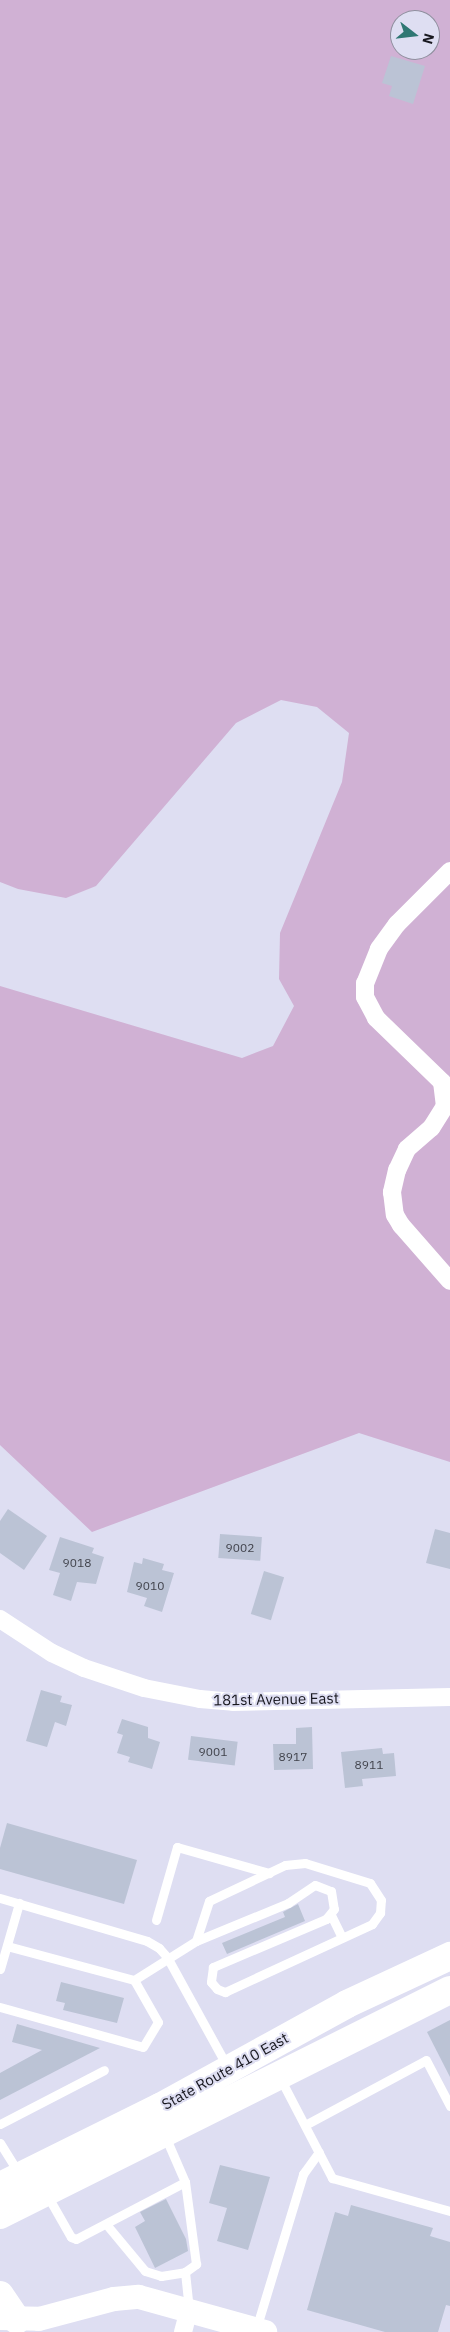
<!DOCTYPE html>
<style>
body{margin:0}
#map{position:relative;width:450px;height:2332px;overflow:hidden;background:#dedef2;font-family:"IBM Plex Sans",sans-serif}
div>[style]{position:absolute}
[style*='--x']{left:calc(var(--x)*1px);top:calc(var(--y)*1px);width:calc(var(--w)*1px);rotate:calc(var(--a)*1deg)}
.green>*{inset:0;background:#d0b1d4}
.building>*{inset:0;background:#bbc3d5;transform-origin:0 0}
.lane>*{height:9px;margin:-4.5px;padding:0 4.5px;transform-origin:4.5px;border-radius:4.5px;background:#fff}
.street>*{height:18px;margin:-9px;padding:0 9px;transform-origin:9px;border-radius:9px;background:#fff}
.secondary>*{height:24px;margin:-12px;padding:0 12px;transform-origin:12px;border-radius:12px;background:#fff}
.highway>*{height:28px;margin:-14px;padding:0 14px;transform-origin:14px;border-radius:14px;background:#fff}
span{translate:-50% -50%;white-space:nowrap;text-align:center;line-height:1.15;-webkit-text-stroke:4px #dedef2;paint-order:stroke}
.number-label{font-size:12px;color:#41434c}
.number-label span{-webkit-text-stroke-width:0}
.street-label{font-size:15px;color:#18181f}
.north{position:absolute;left:390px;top:10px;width:50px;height:50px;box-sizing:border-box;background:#dedef2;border:1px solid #8f8f9e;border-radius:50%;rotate:106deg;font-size:14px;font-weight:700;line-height:20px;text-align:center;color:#18181f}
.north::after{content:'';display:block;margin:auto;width:18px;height:22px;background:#2f7773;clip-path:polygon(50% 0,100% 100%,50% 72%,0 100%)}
</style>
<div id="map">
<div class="green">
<i style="clip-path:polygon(evenodd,0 0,450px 0,450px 1462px,359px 1433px,92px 1532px,0 1445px,0 986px,242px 1058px,273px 1046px,294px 1006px,279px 979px,280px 933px,342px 782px,349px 733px,317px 707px,281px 700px,236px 723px,96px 886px,66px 898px,18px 889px,0 882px,0 0,400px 20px,430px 20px,430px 50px,400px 50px,400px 20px)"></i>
</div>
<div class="building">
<i style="clip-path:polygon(391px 56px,425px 66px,413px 104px,389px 96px,392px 86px,382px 83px)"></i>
<i style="clip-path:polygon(8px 1509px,47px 1536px,24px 1570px,0 1553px,0 1521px)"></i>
<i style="clip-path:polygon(435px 1529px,450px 1533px,450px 1569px,426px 1563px)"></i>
<i style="left:220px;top:1534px;width:42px;height:24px;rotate:4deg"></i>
<i style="clip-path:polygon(60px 1537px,94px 1548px,92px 1553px,104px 1557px,96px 1584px,77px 1582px,71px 1601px,53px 1595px,60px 1573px,49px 1570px)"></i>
<i style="clip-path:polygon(143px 1558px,164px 1564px,162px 1570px,174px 1573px,162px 1612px,144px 1606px,147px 1598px,127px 1592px,134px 1562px,142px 1564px)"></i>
<i style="left:264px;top:1571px;width:21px;height:45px;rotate:17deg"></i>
<i style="clip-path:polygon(41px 1690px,62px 1696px,60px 1702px,72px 1705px,66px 1726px,55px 1722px,47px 1747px,26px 1741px)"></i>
<i style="clip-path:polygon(122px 1719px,148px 1727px,148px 1738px,160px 1742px,152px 1769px,128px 1762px,130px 1757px,117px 1753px,123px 1735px,117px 1733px)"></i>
<i style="clip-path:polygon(312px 1727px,313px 1769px,274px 1770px,273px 1744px,296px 1744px,296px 1728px)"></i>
<i style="left:191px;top:1736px;width:47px;height:24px;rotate:7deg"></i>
<i style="clip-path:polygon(382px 1748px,383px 1754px,394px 1753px,396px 1776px,362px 1779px,363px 1786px,345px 1788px,341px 1752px)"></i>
<i style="clip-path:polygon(7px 1823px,137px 1860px,124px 1904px,0 1869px,0 1848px)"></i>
<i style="clip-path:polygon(298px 1904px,305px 1921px,227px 1954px,222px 1943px,285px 1917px,283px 1912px)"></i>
<i style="clip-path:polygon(61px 1982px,124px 1998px,117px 2023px,63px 2010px,65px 2003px,56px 2001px)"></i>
<i style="clip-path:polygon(450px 2020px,450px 2077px,427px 2032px)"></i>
<i style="clip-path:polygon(17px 2024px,100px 2048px,0 2100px,0 2073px,42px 2050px,12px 2042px)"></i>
<i style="clip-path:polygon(220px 2165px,270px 2177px,248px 2250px,217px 2241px,227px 2208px,209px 2203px)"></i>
<i style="clip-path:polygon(166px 2199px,186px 2239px,188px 2251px,155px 2268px,135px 2227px,145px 2221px,140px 2212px)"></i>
<i style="clip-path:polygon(351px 2205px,433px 2228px,430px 2236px,450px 2242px,450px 2306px,446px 2305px,438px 2332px,385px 2332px,307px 2310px,335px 2212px,348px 2216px)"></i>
</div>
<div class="lane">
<i style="--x:0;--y:1898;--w:153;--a:16.3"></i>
<i style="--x:147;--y:1941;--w:14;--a:30"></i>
<i style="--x:159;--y:1948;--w:12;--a:48"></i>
<i style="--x:167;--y:1957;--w:124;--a:61.2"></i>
<i style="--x:331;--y:1915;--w:25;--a:64"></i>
<i style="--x:156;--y:1920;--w:76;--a:-74"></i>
<i style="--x:177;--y:1847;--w:96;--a:15.8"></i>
<i style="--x:0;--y:1969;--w:69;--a:-73.9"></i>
<i style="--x:134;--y:1980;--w:73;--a:-32.2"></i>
<i style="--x:196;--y:1941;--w:100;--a:-22.4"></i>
<i style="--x:288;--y:1903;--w:32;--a:-34"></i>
<i style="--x:315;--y:1885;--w:17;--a:21"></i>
<i style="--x:331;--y:1891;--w:18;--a:81"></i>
<i style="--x:334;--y:1909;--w:13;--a:129"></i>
<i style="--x:326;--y:1919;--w:123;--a:157"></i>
<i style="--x:213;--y:1967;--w:15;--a:98"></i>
<i style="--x:211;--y:1982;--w:9;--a:49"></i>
<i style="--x:217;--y:1989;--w:9;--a:21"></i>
<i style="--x:225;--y:1992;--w:162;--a:-24.8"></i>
<i style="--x:372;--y:1924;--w:14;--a:-54"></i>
<i style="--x:380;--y:1913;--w:13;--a:-86"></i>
<i style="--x:381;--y:1900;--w:20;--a:-123"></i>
<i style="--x:370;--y:1883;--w:68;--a:-162.9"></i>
<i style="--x:305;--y:1863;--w:20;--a:174"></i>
<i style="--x:285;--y:1865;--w:84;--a:154.7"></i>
<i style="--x:209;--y:1901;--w:42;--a:108"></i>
<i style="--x:0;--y:2007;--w:148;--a:15.6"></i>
<i style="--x:143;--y:2047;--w:29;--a:-59"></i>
<i style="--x:158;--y:2022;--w:48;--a:-119.7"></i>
<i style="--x:134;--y:1980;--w:131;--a:-165"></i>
<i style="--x:280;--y:2078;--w:113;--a:62.5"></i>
<i style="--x:332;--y:2178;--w:123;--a:15.6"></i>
<i style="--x:0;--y:2124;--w:117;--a:-27.4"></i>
<i style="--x:305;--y:2125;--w:137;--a:-28.2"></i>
<i style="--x:426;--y:2060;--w:52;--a:62.4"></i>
<i style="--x:0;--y:2143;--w:36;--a:58"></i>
<i style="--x:47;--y:2195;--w:48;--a:60.3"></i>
<i style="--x:71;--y:2237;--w:5;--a:22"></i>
<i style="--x:76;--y:2239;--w:123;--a:-27.6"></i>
<i style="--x:106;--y:2224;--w:61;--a:50.3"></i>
<i style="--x:145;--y:2271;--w:17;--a:17"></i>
<i style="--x:161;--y:2276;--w:24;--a:-9"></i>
<i style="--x:185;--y:2272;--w:14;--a:-36"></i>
<i style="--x:196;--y:2264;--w:83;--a:-97.6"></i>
<i style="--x:185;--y:2182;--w:50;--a:-113.5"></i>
<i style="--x:185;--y:2272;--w:38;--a:84"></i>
<i style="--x:256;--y:2329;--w:162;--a:-73.1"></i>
<i style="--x:303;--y:2174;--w:27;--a:-54"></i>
</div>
<div class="street">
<i style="--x:450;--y:871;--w:75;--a:135"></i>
<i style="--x:397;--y:924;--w:31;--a:126"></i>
<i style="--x:379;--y:949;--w:37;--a:112"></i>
<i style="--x:365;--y:983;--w:14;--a:90"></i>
<i style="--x:365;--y:997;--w:24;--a:62"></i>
<i style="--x:376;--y:1018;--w:92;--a:44.1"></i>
<i style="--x:442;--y:1082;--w:24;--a:83"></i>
<i style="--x:445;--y:1106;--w:26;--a:122"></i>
<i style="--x:431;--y:1128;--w:32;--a:139"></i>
<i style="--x:407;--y:1149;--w:23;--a:115"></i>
<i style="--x:397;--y:1170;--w:23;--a:103"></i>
<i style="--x:392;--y:1192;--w:23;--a:83"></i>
<i style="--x:395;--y:1215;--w:12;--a:59"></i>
<i style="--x:401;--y:1225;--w:74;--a:48.8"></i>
<i style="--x:0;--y:1619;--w:62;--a:33.2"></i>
<i style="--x:52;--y:1653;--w:35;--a:25"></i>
<i style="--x:84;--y:1668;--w:63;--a:18.4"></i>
<i style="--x:144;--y:1688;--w:57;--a:11.1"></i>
<i style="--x:200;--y:1699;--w:33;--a:5"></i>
<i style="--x:233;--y:1702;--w:217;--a:-1.3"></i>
<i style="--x:183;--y:2332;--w:23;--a:-75"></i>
</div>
<div class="secondary">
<i style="--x:0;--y:2318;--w:39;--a:1"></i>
<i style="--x:39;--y:2319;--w:78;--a:-14.9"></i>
<i style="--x:114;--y:2299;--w:25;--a:-5"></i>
<i style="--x:139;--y:2297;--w:131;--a:15.5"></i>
</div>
<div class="highway">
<i style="--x:0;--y:2186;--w:178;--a:-26.3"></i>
<i style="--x:160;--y:2107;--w:213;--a:-28.8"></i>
<i style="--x:347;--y:2004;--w:114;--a:-25"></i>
<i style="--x:0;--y:2215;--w:503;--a:-26.57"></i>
<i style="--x:0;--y:2295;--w:30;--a:56"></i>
</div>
<div class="number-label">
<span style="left:240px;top:1548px">9002</span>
<span style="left:77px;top:1563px">9018</span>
<span style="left:150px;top:1586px">9010</span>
<span style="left:213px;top:1752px">9001</span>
<span style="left:293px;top:1757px">8917</span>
<span style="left:369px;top:1765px">8911</span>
</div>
<div class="street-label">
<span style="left:276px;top:1699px;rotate:-1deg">181st Avenue East</span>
<span style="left:225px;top:2071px;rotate:-29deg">State Route 410 East</span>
</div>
<div class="north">N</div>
</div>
